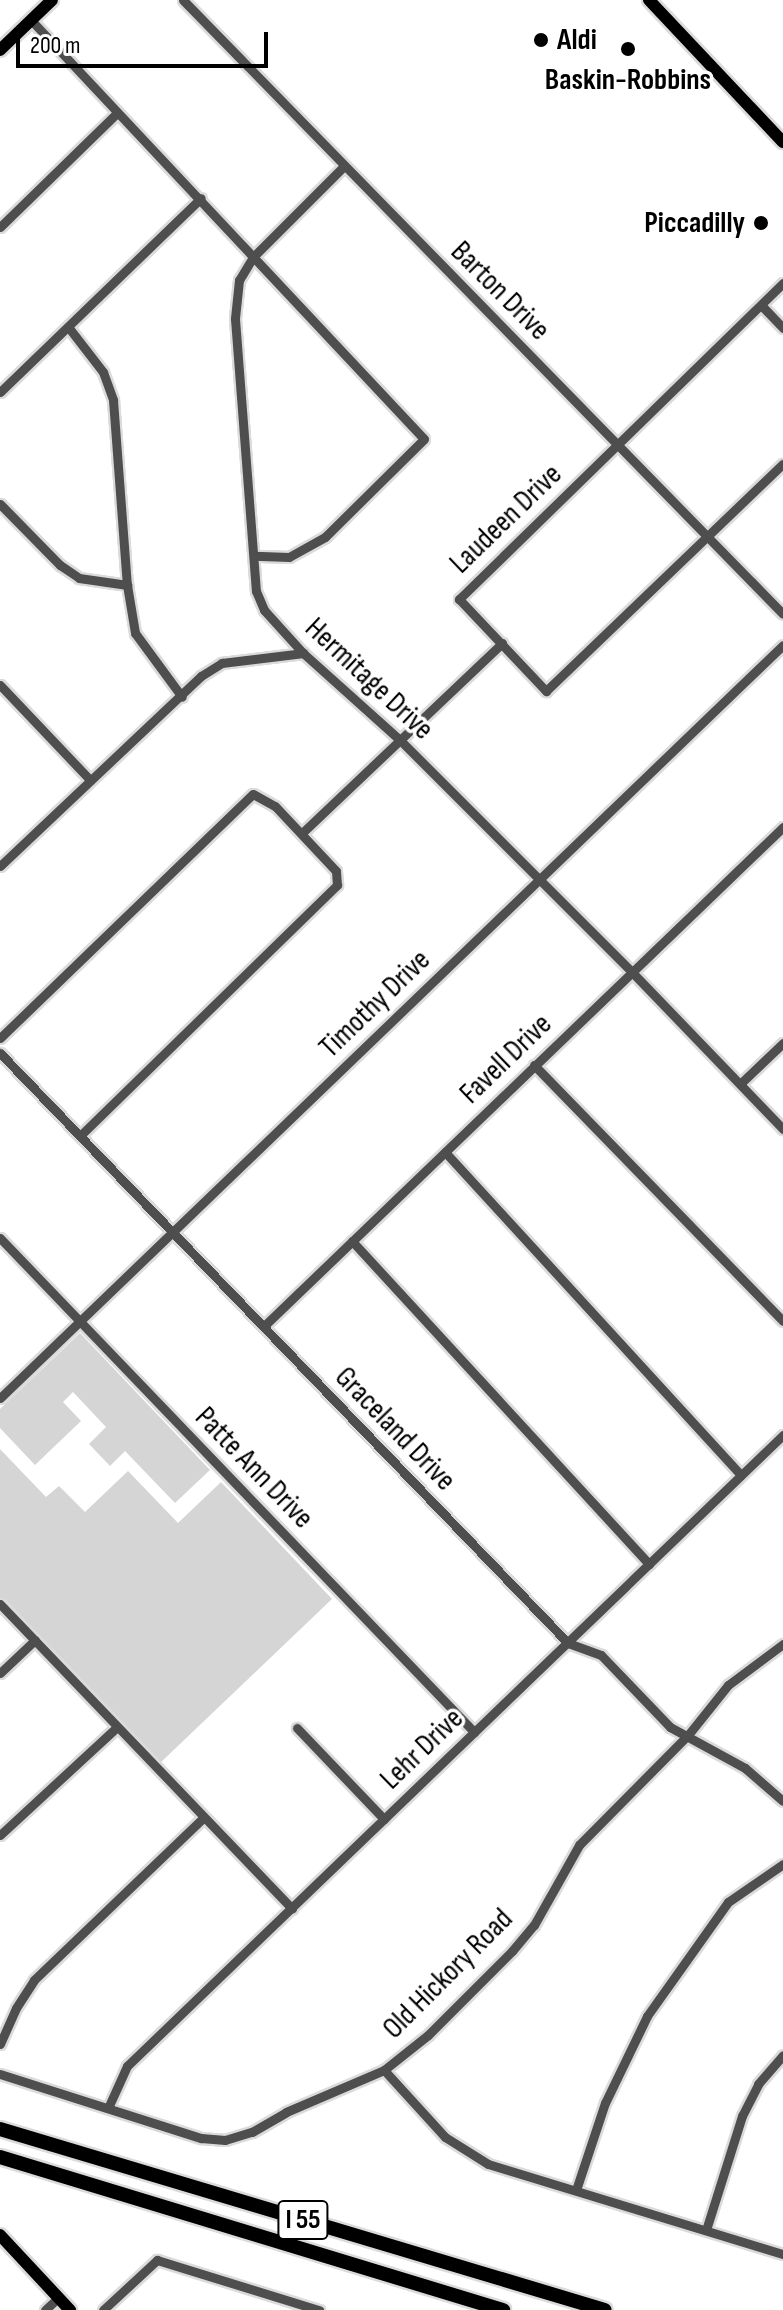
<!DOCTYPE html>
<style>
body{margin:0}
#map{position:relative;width:783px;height:2310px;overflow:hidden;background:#fff;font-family:"Sofia Sans Condensed",sans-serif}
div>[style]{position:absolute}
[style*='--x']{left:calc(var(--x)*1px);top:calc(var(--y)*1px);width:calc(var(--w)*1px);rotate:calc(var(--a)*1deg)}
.green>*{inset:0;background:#d5d5d5}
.roads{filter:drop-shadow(2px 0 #dbdbdb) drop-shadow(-2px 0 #dbdbdb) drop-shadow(0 2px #dbdbdb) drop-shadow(0 -2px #dbdbdb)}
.minor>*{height:9px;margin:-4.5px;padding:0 4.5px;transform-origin:4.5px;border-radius:4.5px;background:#4e4e4e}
.major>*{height:12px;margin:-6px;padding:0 6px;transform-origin:6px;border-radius:6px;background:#000}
.highway>*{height:14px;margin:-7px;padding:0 7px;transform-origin:7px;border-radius:7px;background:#000}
.dots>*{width:22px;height:22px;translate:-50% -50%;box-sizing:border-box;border:4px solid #fff;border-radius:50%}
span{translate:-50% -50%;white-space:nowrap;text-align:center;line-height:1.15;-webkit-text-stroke:7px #fff;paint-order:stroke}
.shield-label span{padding:2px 6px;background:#fff;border:2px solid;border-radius:6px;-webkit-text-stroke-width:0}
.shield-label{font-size:28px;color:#000;font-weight:700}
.poi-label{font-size:30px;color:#000;font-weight:700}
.left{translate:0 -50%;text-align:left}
.right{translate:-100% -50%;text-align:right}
.street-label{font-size:30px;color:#000}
.scale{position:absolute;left:16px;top:32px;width:252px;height:36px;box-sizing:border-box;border:4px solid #000;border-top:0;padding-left:10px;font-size:24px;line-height:28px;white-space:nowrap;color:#000;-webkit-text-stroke:6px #fff;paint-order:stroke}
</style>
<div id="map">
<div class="green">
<i style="clip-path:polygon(80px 1333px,210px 1470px,175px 1503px,125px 1451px,110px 1466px,89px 1444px,106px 1427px,73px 1392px,63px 1402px,81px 1421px,35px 1465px,0 1428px,0 1409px)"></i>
<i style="clip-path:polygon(0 1449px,46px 1497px,59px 1486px,85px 1512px,128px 1471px,178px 1523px,221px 1482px,332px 1599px,159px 1764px,0 1598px)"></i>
</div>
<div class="roads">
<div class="minor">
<i style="--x:183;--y:0;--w:858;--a:45.66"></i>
<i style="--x:31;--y:20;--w:574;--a:46.83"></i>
<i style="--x:424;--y:439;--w:139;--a:135.3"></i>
<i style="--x:325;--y:537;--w:41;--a:150.9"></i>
<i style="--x:289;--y:557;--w:35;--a:-178"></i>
<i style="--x:343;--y:167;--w:127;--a:135"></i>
<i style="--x:253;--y:257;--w:27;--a:121"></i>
<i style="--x:239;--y:280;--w:39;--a:96"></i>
<i style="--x:235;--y:319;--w:273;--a:85.6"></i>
<i style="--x:256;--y:591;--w:21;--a:67"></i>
<i style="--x:264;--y:610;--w:58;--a:47.8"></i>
<i style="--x:303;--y:653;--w:130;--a:41.9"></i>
<i style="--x:400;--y:740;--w:328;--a:45"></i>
<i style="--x:632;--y:972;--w:218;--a:46.1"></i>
<i style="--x:0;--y:227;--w:163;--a:-44.3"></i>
<i style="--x:783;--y:283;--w:453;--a:135.7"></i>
<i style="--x:459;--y:599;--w:127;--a:46.6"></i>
<i style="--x:546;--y:691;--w:328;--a:-43.8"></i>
<i style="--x:761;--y:305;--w:32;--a:46"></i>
<i style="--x:69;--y:328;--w:56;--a:52.3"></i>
<i style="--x:103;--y:372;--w:30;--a:70"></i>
<i style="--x:113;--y:400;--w:186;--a:85.7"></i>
<i style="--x:127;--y:585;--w:49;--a:80.5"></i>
<i style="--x:135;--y:633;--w:79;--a:53.7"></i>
<i style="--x:0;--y:392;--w:279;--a:-44"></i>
<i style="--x:0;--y:504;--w:86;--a:45.5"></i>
<i style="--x:60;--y:565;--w:23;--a:34"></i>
<i style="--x:79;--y:578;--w:49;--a:8.3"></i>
<i style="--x:0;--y:685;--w:131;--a:46.5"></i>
<i style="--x:302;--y:833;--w:276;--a:-43.5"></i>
<i style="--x:0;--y:866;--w:277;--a:-43.4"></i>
<i style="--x:201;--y:676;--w:25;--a:-32"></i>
<i style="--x:222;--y:663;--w:82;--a:-7"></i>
<i style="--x:0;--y:1038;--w:351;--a:-44"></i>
<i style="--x:253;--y:794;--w:25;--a:29"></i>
<i style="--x:275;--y:806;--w:89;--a:46.8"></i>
<i style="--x:336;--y:871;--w:14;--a:86"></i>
<i style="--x:337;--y:885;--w:359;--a:135.7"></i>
<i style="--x:0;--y:1053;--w:819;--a:46.09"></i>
<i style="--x:568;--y:1643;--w:35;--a:20"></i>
<i style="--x:601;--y:1655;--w:100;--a:46.2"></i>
<i style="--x:670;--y:1727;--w:85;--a:28.7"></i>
<i style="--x:745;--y:1768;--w:50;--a:41"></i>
<i style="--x:534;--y:1065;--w:357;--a:45.8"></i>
<i style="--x:741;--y:1083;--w:58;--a:-43.6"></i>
<i style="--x:445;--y:1152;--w:438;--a:47.5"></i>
<i style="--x:0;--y:1238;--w:685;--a:46.18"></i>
<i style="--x:352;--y:1241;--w:439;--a:47.4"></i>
<i style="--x:264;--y:1326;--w:720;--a:-43.87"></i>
<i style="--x:0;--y:1398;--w:1086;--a:-43.88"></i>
<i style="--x:0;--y:1604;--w:422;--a:46.2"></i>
<i style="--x:0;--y:1673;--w:48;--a:-43.3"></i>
<i style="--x:297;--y:1728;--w:126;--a:46.3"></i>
<i style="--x:0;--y:1835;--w:159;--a:-42.7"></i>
<i style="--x:0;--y:2044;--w:39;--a:-66"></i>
<i style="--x:16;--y:2008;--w:33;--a:-57"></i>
<i style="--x:34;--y:1980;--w:234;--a:-43.8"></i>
<i style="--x:384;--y:2070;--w:91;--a:47.7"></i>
<i style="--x:445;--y:2137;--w:51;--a:32.1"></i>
<i style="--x:488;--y:2164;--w:308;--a:17"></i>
<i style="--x:0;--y:2074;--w:211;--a:17.7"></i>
<i style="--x:201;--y:2138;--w:24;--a:5"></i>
<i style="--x:225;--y:2140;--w:28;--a:-17"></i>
<i style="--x:252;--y:2132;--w:39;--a:-30"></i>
<i style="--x:286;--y:2112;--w:107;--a:-23.2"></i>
<i style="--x:384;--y:2070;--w:56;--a:-38.5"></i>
<i style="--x:428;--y:2035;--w:119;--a:-45"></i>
<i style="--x:512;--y:1951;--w:34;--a:-50"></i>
<i style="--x:534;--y:1925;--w:92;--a:-60.6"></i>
<i style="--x:579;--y:1845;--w:155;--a:-45.3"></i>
<i style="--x:688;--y:1735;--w:64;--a:-51.3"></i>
<i style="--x:728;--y:1685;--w:69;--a:-36.7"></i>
<i style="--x:108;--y:2108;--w:46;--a:-65.7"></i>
<i style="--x:127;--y:2066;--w:910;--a:-43.89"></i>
<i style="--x:576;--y:2190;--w:92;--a:-71.6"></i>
<i style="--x:605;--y:2103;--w:97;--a:-64.2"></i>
<i style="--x:647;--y:2016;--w:140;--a:-54.6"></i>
<i style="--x:728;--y:1902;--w:67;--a:-34.6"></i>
<i style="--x:706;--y:2230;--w:120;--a:-72.5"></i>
<i style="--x:742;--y:2116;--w:36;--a:-63"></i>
<i style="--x:758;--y:2084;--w:38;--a:-49"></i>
<i style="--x:45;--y:2310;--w:18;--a:-43"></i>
<i style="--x:103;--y:2310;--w:74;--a:-42.8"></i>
<i style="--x:157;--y:2260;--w:170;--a:17.2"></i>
</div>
<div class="major">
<i style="--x:649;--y:0;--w:195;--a:46.7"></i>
<i style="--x:0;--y:50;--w:72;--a:-43.9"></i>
<i style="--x:0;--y:2235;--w:103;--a:47"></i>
</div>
<div class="highway">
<i style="--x:0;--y:2129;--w:631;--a:16.66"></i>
<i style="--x:0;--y:2157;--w:526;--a:16.92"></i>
</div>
</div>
<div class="dots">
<i style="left:541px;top:40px;background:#000"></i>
<i style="left:628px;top:49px;background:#000"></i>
<i style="left:761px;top:223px;background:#000"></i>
</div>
<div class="shield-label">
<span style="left:303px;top:2220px">I 55</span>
</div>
<div class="poi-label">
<span class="left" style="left:557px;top:40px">Aldi</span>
<span style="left:628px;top:80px">Baskin-Robbins</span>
<span class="right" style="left:745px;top:223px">Piccadilly</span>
</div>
<div class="street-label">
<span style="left:500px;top:291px;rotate:45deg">Barton Drive</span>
<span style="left:506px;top:519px;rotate:-44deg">Laudeen Drive</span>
<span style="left:369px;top:679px;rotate:43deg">Hermitage Drive</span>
<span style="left:375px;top:1004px;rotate:-44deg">Timothy Drive</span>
<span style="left:506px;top:1059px;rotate:-44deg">Favell Drive</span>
<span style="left:395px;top:1429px;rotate:46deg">Graceland Drive</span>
<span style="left:254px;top:1468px;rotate:46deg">Patte Ann Drive</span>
<span style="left:422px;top:1749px;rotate:-44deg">Lehr Drive</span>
<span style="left:448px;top:1974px;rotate:-45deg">Old Hickory Road</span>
</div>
<div class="scale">200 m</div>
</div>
